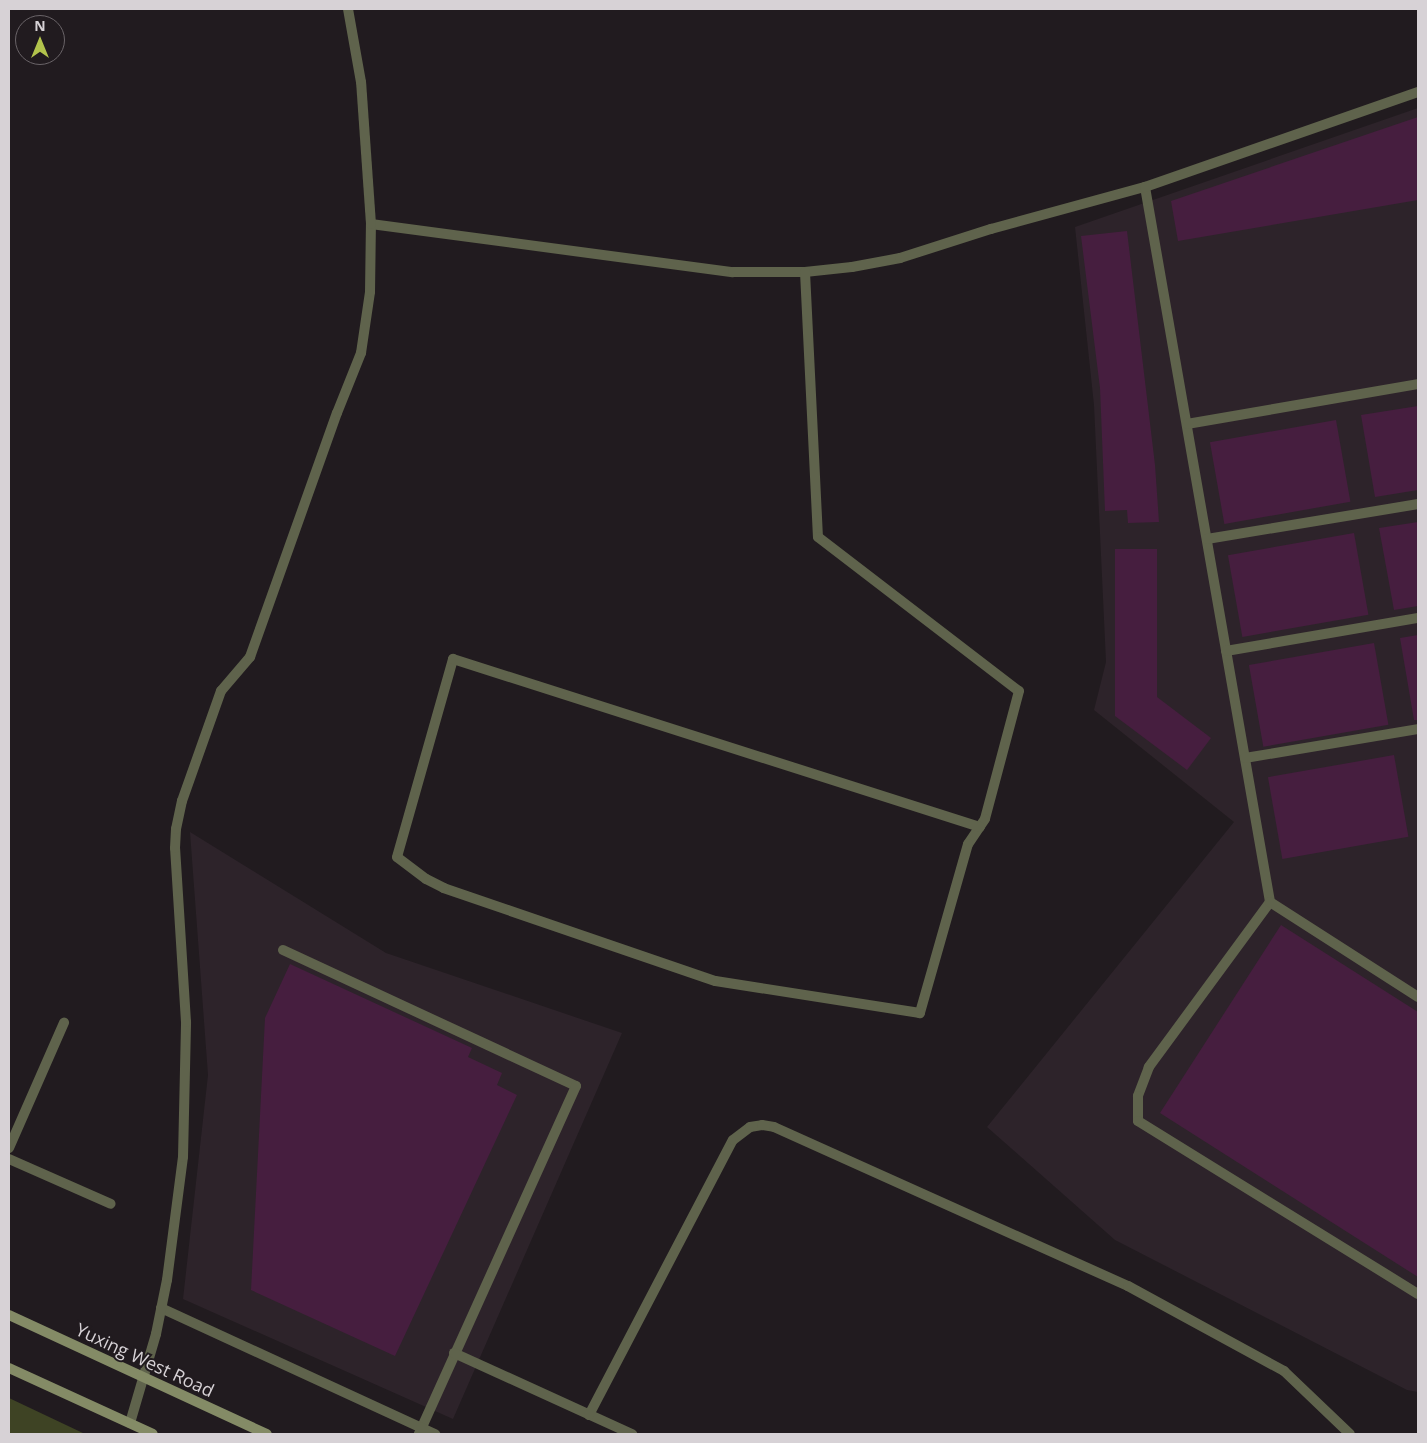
<!DOCTYPE html>
<style>
body{margin:0}
#map{position:relative;width:1427px;height:1443px;overflow:hidden;background:#211b1f;font-family:"Open Sans",sans-serif}
div>[style]{position:absolute}
[style*='--x']{left:calc(var(--x)*1px);top:calc(var(--y)*1px);width:calc(var(--w)*1px);rotate:calc(var(--a)*1deg)}
.built>*{inset:0;background:#2d232a}
.green>*{inset:0;background:#3e4324}
.building>*{inset:0;background:#461e3f;transform-origin:0 0}
.service>*{height:10px;margin:-5px;padding:0 5px;transform-origin:5px;border-radius:5px;background:#5f634c}
.minor>*{height:10px;margin:-5px;padding:0 5px;transform-origin:5px;border-radius:5px;background:#5f634c}
.secondary>*{height:10px;margin:-5px;padding:0 5px;transform-origin:5px;border-radius:5px;background:#848b66}
span{translate:-50% -50%;white-space:nowrap;text-align:center;line-height:1.15;-webkit-text-stroke:4px #211b1f;paint-order:stroke}
.street-label{font-size:18px;color:#d7d2d6}
.frame{position:absolute;inset:0;border:10px solid #d7d2d6;pointer-events:none}
.north{position:absolute;left:15px;top:15px;width:50px;height:50px;box-sizing:border-box;background:#211b1f;border:1px solid #6a6468;border-radius:50%;rotate:0deg;font-size:14px;font-weight:700;line-height:20px;text-align:center;color:#d7d2d6}
.north::after{content:'';display:block;margin:auto;width:18px;height:22px;background:#b2c34c;clip-path:polygon(50% 0,100% 100%,50% 72%,0 100%)}
</style>
<div id="map">
<div class="built">
<i style="clip-path:polygon(1418px 108px,1418px 1392px,1407px 1390px,1115px 1240px,987px 1127px,1234px 822px,1094px 710px,1106px 662px,1094px 405px,1075px 227px)"></i>
<i style="clip-path:polygon(190px 832px,386px 953px,622px 1033px,453px 1419px,183px 1299px,208px 1075px)"></i>
</div>
<div class="green">
<i style="clip-path:polygon(9px 1398px,85px 1434px,9px 1434px)"></i>
</div>
<div class="building">
<i style="clip-path:polygon(1418px 117px,1418px 200px,1178px 241px,1171px 201px)"></i>
<i style="clip-path:polygon(1127px 231px,1155px 465px,1159px 522px,1128px 523px,1127px 510px,1105px 511px,1100px 388px,1081px 236px)"></i>
<i style="clip-path:polygon(1418px 406px,1418px 490px,1375px 497px,1361px 415px)"></i>
<i style="left:1336px;top:420px;width:83px;height:128px;rotate:80deg"></i>
<i style="clip-path:polygon(1418px 522px,1418px 606px,1394px 610px,1379px 528px)"></i>
<i style="left:1354px;top:533px;width:83px;height:128px;rotate:80deg"></i>
<i style="clip-path:polygon(1115px 549px,1157px 549px,1157px 697px,1211px 738px,1187px 770px,1115px 716px)"></i>
<i style="clip-path:polygon(1418px 635px,1418px 720px,1414px 720px,1400px 638px)"></i>
<i style="left:1374px;top:643px;width:83px;height:127px;rotate:80deg"></i>
<i style="left:1394px;top:755px;width:83px;height:128px;rotate:80deg"></i>
<i style="clip-path:polygon(1281px 925px,1418px 1012px,1418px 1277px,1160px 1113px)"></i>
<i style="clip-path:polygon(290px 964px,472px 1048px,468px 1057px,502px 1073px,497px 1085px,517px 1095px,395px 1356px,251px 1290px,265px 1018px)"></i>
</div>
<div class="service">
<i style="--x:1145;--y:187;--w:726;--a:80.08"></i>
<i style="--x:1270;--y:902;--w:205;--a:126.3"></i>
<i style="--x:1149;--y:1067;--w:31;--a:111"></i>
<i style="--x:1138;--y:1096;--w:25;--a:90"></i>
<i style="--x:1138;--y:1121;--w:329;--a:31.7"></i>
<i style="--x:1187;--y:424;--w:234;--a:-9.8"></i>
<i style="--x:1207;--y:539;--w:214;--a:-9.4"></i>
<i style="--x:1226;--y:651;--w:195;--a:-9.8"></i>
<i style="--x:1245;--y:758;--w:175;--a:-9.5"></i>
<i style="--x:1270;--y:902;--w:176;--a:32.7"></i>
<i style="--x:283;--y:950;--w:323;--a:24.9"></i>
<i style="--x:576;--y:1086;--w:382;--a:114.3"></i>
<i style="--x:9;--y:1148;--w:137;--a:-66.3"></i>
<i style="--x:9;--y:1159;--w:111;--a:23.8"></i>
<i style="--x:161;--y:1308;--w:302;--a:24.7"></i>
<i style="--x:454;--y:1353;--w:196;--a:24.5"></i>
<i style="--x:589;--y:1415;--w:310;--a:-62.4"></i>
<i style="--x:733;--y:1140;--w:21;--a:-37"></i>
<i style="--x:750;--y:1127;--w:12;--a:-9"></i>
<i style="--x:762;--y:1125;--w:12;--a:9"></i>
<i style="--x:774;--y:1127;--w:388;--a:24.2"></i>
<i style="--x:1128;--y:1286;--w:178;--a:28.6"></i>
<i style="--x:1284;--y:1371;--w:91;--a:43.7"></i>
</div>
<div class="minor">
<i style="--x:371;--y:224;--w:365;--a:7.6"></i>
<i style="--x:733;--y:272;--w:72;--a:0"></i>
<i style="--x:805;--y:272;--w:47;--a:-6.1"></i>
<i style="--x:852;--y:267;--w:49;--a:-10.6"></i>
<i style="--x:900;--y:258;--w:96;--a:-17.7"></i>
<i style="--x:991;--y:229;--w:160;--a:-15.3"></i>
<i style="--x:1145;--y:187;--w:289;--a:-19.2"></i>
<i style="--x:805;--y:272;--w:265;--a:87.2"></i>
<i style="--x:818;--y:537;--w:253;--a:37.5"></i>
<i style="--x:1019;--y:691;--w:132;--a:104.9"></i>
<i style="--x:985;--y:819;--w:30;--a:124"></i>
<i style="--x:968;--y:844;--w:176;--a:105.9"></i>
<i style="--x:920;--y:1013;--w:207;--a:-171.1"></i>
<i style="--x:715;--y:981;--w:287;--a:-161.1"></i>
<i style="--x:444;--y:888;--w:20;--a:-153"></i>
<i style="--x:426;--y:879;--w:36;--a:-143"></i>
<i style="--x:397;--y:857;--w:206;--a:-74.2"></i>
<i style="--x:453;--y:659;--w:553;--a:17.68"></i>
<i style="--x:130;--y:1423;--w:93;--a:-73.7"></i>
<i style="--x:156;--y:1334;--w:55;--a:-78.5"></i>
<i style="--x:167;--y:1280;--w:124;--a:-82.6"></i>
<i style="--x:183;--y:1157;--w:135;--a:-88.7"></i>
<i style="--x:186;--y:1022;--w:174;--a:-93.6"></i>
<i style="--x:175;--y:848;--w:19;--a:-87"></i>
<i style="--x:176;--y:829;--w:29;--a:-78"></i>
<i style="--x:182;--y:801;--w:117;--a:-70.5"></i>
<i style="--x:221;--y:691;--w:45;--a:-49.5"></i>
<i style="--x:250;--y:657;--w:259;--a:-70.4"></i>
<i style="--x:337;--y:413;--w:65;--a:-68.2"></i>
<i style="--x:361;--y:353;--w:62;--a:-81.6"></i>
<i style="--x:370;--y:292;--w:68;--a:-89.2"></i>
<i style="--x:371;--y:224;--w:142;--a:-94"></i>
<i style="--x:361;--y:82;--w:74;--a:-100.1"></i>
</div>
<div class="secondary">
<i style="--x:9;--y:1315;--w:284;--a:24.8"></i>
<i style="--x:9;--y:1368;--w:158;--a:24.6"></i>
</div>
<div class="street-label">
<span style="left:145px;top:1360px;rotate:25deg">Yuxing West Road</span>
</div>
<div class="frame"></div>
<div class="north">N</div>
</div>
